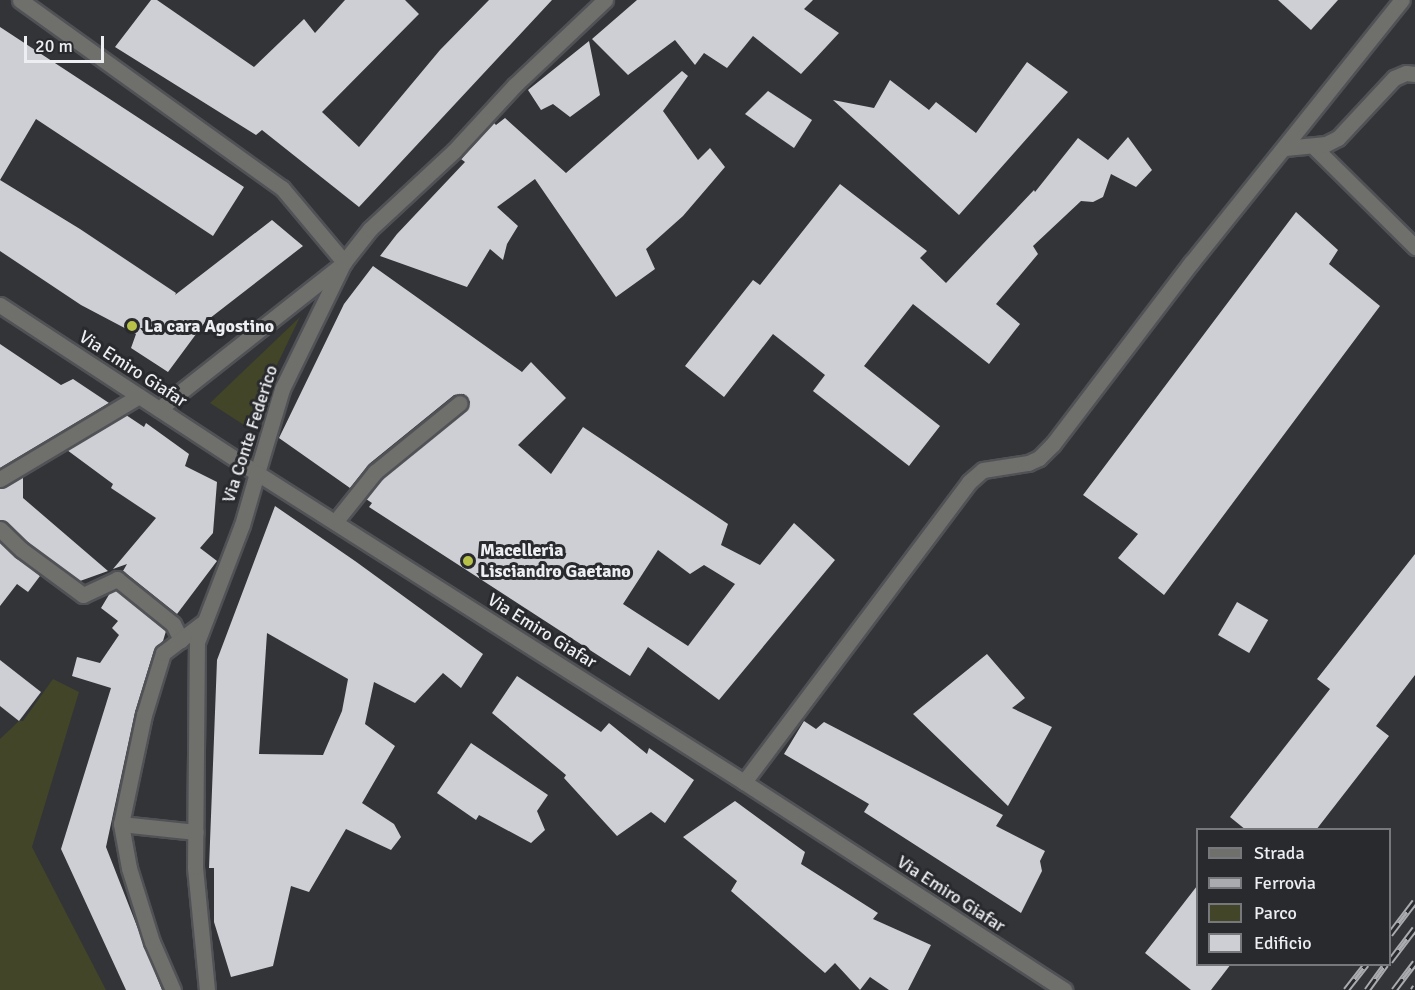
<!DOCTYPE html>
<style>
body{margin:0}
#map{position:relative;width:1415px;height:990px;overflow:hidden;background:#323438;font-family:Signika,sans-serif}
div>[style]{position:absolute}
[style*='--x']{left:calc(var(--x)*1px);top:calc(var(--y)*1px);width:calc(var(--w)*1px);rotate:calc(var(--a)*1deg)}
.green>*{inset:0;background:#424527}
.building>*{inset:0;background:#cdcfd5;transform-origin:0 0}
.roads{filter:drop-shadow(2px 0 #505256) drop-shadow(-2px 0 #505256) drop-shadow(0 2px #505256) drop-shadow(0 -2px #505256)}
.minor>*{height:15px;margin:-7.5px;padding:0 7.5px;transform-origin:7.5px;border-radius:7.5px;background:#6f6f6c}
.tertiary>*{height:15px;margin:-7.5px;padding:0 7.5px;transform-origin:7.5px;border-radius:7.5px;background:#6f6f6c}
.rail>*{height:7px;margin-top:-3.5px;transform-origin:0;background:repeating-linear-gradient(90deg,#282a2e 0 14px,#aaabae 0 28px);box-sizing:border-box;border-block:2px solid #aaabae}
.dots>*{width:16px;height:16px;translate:-50% -50%;box-sizing:border-box;border:3px solid #282a2e;border-radius:50%}
span{translate:-50% -50%;white-space:nowrap;text-align:center;line-height:1.15;-webkit-text-stroke:6px #282a2e;paint-order:stroke}
.poi-label{font-size:18px;color:#edeef1;font-weight:700}
.left{translate:0 -50%;text-align:left}
.street-label{font-size:18px;color:#edeef1}
.legend{position:absolute;left:1196px;top:828px;width:195px;height:138px;box-sizing:border-box;background:#282a2e;border:2px solid #77787c;margin:0;padding:8px 10px;list-style:none;font-size:18px;color:#edeef1}
.legend li{display:flex;align-items:center;gap:12px;height:30px}
.legend b{width:30px;border:2px solid #77787c}
.scale{position:absolute;left:24px;top:36px;width:80px;height:27px;box-sizing:border-box;border:3px solid #edeef1;border-top:0;padding-left:8px;font-size:18px;line-height:21px;white-space:nowrap;color:#edeef1;-webkit-text-stroke:4px #282a2e;paint-order:stroke}
</style>
<div id="map">
<div class="green">
<i style="clip-path:polygon(300px 317px,247px 427px,210px 403px)"></i>
<i style="clip-path:polygon(53px 679px,79px 692px,32px 847px,106px 990px,0 990px,0 739px,19px 721px,23px 721px)"></i>
</div>
<div class="building">
<i style="clip-path:polygon(151px 0,157px 0,254px 67px,304px 19px,315px 33px,345px 0,405px 0,419px 14px,322px 112px,359px 147px,440px 50px,489px 0,552px 0,359px 207px,262px 130px,256px 135px,115px 47px)"></i>
<i style="clip-path:polygon(637px 0,813px 0,804px 9px,839px 33px,801px 74px,753px 36px,727px 68px,704px 53px,695px 65px,675px 40px,628px 75px,592px 39px)"></i>
<i style="clip-path:polygon(1278px 0,1338px 0,1311px 30px)"></i>
<i style="clip-path:polygon(0 27px,244px 187px,213px 236px,36px 119px,0 180px)"></i>
<i style="clip-path:polygon(589px 41px,600px 95px,570px 117px,553px 104px,541px 110px,528px 90px)"></i>
<i style="clip-path:polygon(1027px 62px,1068px 92px,959px 215px,833px 100px,874px 108px,890px 80px,929px 110px,936px 102px,976px 133px)"></i>
<i style="clip-path:polygon(682px 71px,688px 76px,663px 111px,698px 160px,710px 148px,725px 167px,683px 216px,646px 249px,655px 269px,616px 297px,535px 179px,497px 207px,518px 226px,507px 244px,503px 260px,490px 249px,467px 287px,380px 256px,397px 234px,465px 162px,461px 159px,494px 123px,496px 125px,505px 118px,566px 173px)"></i>
<i style="clip-path:polygon(768px 91px,812px 120px,794px 148px,745px 114px)"></i>
<i style="clip-path:polygon(1128px 137px,1152px 170px,1136px 187px,1111px 174px,1103px 197px,1093px 202px,1081px 201px,1033px 246px,1038px 254px,996px 304px,1020px 324px,989px 364px,913px 304px,864px 366px,940px 426px,909px 466px,813px 391px,825px 375px,773px 334px,724px 397px,685px 366px,753px 280px,760px 285px,840px 184px,927px 251px,920px 258px,946px 283px,1034px 190px,1035px 192px,1078px 138px,1108px 160px)"></i>
<i style="clip-path:polygon(0 180px,80px 229px,176px 293px,175px 295px,272px 220px,303px 246px,205px 322px,168px 372px,131px 348px,136px 334px,81px 305px,0 251px)"></i>
<i style="clip-path:polygon(1296px 212px,1338px 250px,1329px 264px,1380px 306px,1164px 595px,1118px 558px,1138px 534px,1083px 495px)"></i>
<i style="clip-path:polygon(evenodd,373px 266px,522px 372px,531px 362px,566px 398px,518px 445px,551px 474px,583px 427px,728px 524px,721px 545px,760px 565px,794px 523px,835px 560px,719px 700px,648px 647px,630px 676px,369px 507px,372px 503px,366px 499px,382px 479px,467px 410px,470px 402px,464px 394px,454px 395px,369px 464px,350px 488px,279px 438px,344px 304px,373px 266px,658px 550px,690px 574px,704px 565px,735px 584px,688px 646px,623px 604px,658px 550px)"></i>
<i style="clip-path:polygon(0 344px,61px 385px,73px 379px,109px 403px,0 468px)"></i>
<i style="clip-path:polygon(126px 415px,144px 427px,146px 423px,189px 454px,185px 466px,217px 482px,213px 533px,200px 548px,217px 561px,177px 614px,123px 571px,127px 564px,113px 569px,156px 518px,111px 488px,113px 484px,67px 450px)"></i>
<i style="clip-path:polygon(23px 476px,23px 498px,108px 571px,80px 581px,28px 543px,7px 522px,0 520px,0 489px)"></i>
<i style="clip-path:polygon(evenodd,275px 506px,355px 561px,483px 654px,461px 688px,443px 673px,415px 703px,374px 682px,365px 724px,395px 746px,362px 803px,394px 824px,401px 837px,391px 850px,346px 829px,309px 892px,291px 886px,273px 966px,231px 977px,214px 922px,214px 868px,209px 868px,217px 660px,275px 506px,267px 633px,348px 679px,342px 711px,323px 755px,259px 754px,267px 633px)"></i>
<i style="clip-path:polygon(0 542px,40px 576px,28px 592px,17px 584px,0 606px)"></i>
<i style="clip-path:polygon(1415px 554px,1415px 675px,1376px 726px,1389px 736px,1316px 830px,1246px 830px,1230px 817px,1330px 689px,1317px 679px)"></i>
<i style="clip-path:polygon(116px 590px,166px 631px,163px 641px,154px 650px,135px 712px,106px 847px,162px 990px,126px 990px,61px 849px,111px 688px,72px 676px,77px 657px,100px 663px,119px 635px,112px 628px,118px 621px,101px 608px,110px 593px)"></i>
<i style="left:1237px;top:602px;width:36px;height:38px;rotate:30deg"></i>
<i style="clip-path:polygon(987px 654px,1025px 698px,1012px 708px,1052px 727px,1008px 806px,913px 714px)"></i>
<i style="clip-path:polygon(0 660px,41px 692px,19px 721px,0 706px)"></i>
<i style="clip-path:polygon(517px 676px,601px 732px,609px 723px,647px 754px,649px 748px,694px 780px,665px 823px,651px 812px,617px 836px,564px 778px,566px 775px,492px 713px)"></i>
<i style="clip-path:polygon(804px 721px,816px 729px,824px 722px,1003px 815px,996px 826px,1045px 851px,1040px 861px,1042px 871px,1021px 913px,864px 812px,869px 804px,784px 754px)"></i>
<i style="clip-path:polygon(471px 743px,548px 795px,537px 811px,545px 830px,531px 843px,479px 815px,476px 820px,437px 793px)"></i>
<i style="clip-path:polygon(735px 801px,805px 852px,801px 864px,878px 913px,873px 919px,931px 945px,908px 990px,889px 990px,870px 977px,860px 990px,835px 963px,825px 973px,731px 891px,737px 881px,683px 837px)"></i>
<i style="clip-path:polygon(1197px 886px,1197px 964px,1231px 964px,1211px 990px,1191px 990px,1145px 953px)"></i>
</div>
<div class="roads">
<div class="minor">
<i style="--x:20;--y:0;--w:322;--a:35.7"></i>
<i style="--x:282;--y:188;--w:97;--a:50"></i>
<i style="--x:1313;--y:146;--w:144;--a:44.7"></i>
<i style="--x:1285;--y:148;--w:41;--a:-5.6"></i>
<i style="--x:1326;--y:144;--w:13;--a:-27"></i>
<i style="--x:1338;--y:138;--w:82;--a:-47"></i>
<i style="--x:1394;--y:78;--w:13;--a:-23"></i>
<i style="--x:1406;--y:73;--w:9;--a:6"></i>
<i style="--x:159;--y:409;--w:231;--a:-38.3"></i>
<i style="--x:257;--y:473;--w:88;--a:-73.4"></i>
<i style="--x:282;--y:389;--w:141;--a:-64"></i>
<i style="--x:344;--y:262;--w:42;--a:-51.8"></i>
<i style="--x:370;--y:229;--w:115;--a:-42.9"></i>
<i style="--x:454;--y:151;--w:90;--a:-47.3"></i>
<i style="--x:515;--y:85;--w:124;--a:-43.4"></i>
<i style="--x:0;--y:479;--w:162;--a:-30.8"></i>
<i style="--x:335;--y:522;--w:64;--a:-51.3"></i>
<i style="--x:375;--y:472;--w:109;--a:-39.1"></i>
<i style="--x:0;--y:529;--w:30;--a:44"></i>
<i style="--x:22;--y:550;--w:76;--a:36.4"></i>
<i style="--x:83;--y:595;--w:38;--a:-25"></i>
<i style="--x:117;--y:579;--w:72;--a:38.8"></i>
<i style="--x:173;--y:624;--w:18;--a:63"></i>
<i style="--x:744;--y:782;--w:375;--a:-53.1"></i>
<i style="--x:969;--y:482;--w:18;--a:-41"></i>
<i style="--x:983;--y:470;--w:46;--a:-8.8"></i>
<i style="--x:1028;--y:463;--w:12;--a:-24"></i>
<i style="--x:1039;--y:458;--w:20;--a:-45"></i>
<i style="--x:1053;--y:444;--w:228;--a:-52.7"></i>
<i style="--x:1191;--y:263;--w:337;--a:-51.3"></i>
<i style="--x:121;--y:824;--w:75;--a:6.1"></i>
<i style="--x:173;--y:990;--w:52;--a:-113.6"></i>
<i style="--x:152;--y:942;--w:77;--a:-107.3"></i>
<i style="--x:129;--y:868;--w:45;--a:-100.3"></i>
<i style="--x:121;--y:824;--w:111;--a:-78.1"></i>
<i style="--x:144;--y:715;--w:65;--a:-73"></i>
<i style="--x:163;--y:653;--w:51;--a:-37.1"></i>
</div>
<div class="tertiary">
<i style="--x:0;--y:305;--w:307;--a:33.2"></i>
<i style="--x:257;--y:473;--w:577;--a:32.4"></i>
<i style="--x:744;--y:782;--w:382;--a:33"></i>
<i style="--x:207;--y:990;--w:124;--a:-95.6"></i>
<i style="--x:195;--y:867;--w:225;--a:-89.5"></i>
<i style="--x:197;--y:642;--w:125;--a:-69"></i>
<i style="--x:242;--y:525;--w:54;--a:-73.9"></i>
</div>
</div>
<div class="rail">
<i style="--x:1390;--y:934;--w:41;--a:-52.9"></i>
<i style="--x:1390;--y:961;--w:41;--a:-52.9"></i>
<i style="--x:1346;--y:990;--w:33;--a:-52"></i>
<i style="--x:1367;--y:990;--w:32;--a:-54"></i>
<i style="--x:1394;--y:990;--w:35;--a:-53"></i>
<i style="--x:1413;--y:990;--w:4;--a:-56"></i>
</div>
<div class="dots">
<i style="left:132px;top:326px;background:#b7c147"></i>
<i style="left:468px;top:561px;background:#b7c147"></i>
</div>
<div class="poi-label">
<span class="left" style="left:144px;top:326px">La cara Agostino</span>
<span class="left" style="left:480px;top:561px">Macelleria<br>Lisciandro Gaetano</span>
</div>
<div class="street-label">
<span style="left:133px;top:369px;rotate:33deg">Via Emiro Giafar</span>
<span style="left:250px;top:434px;rotate:-72deg">Via Conte Federico</span>
<span style="left:542px;top:631px;rotate:32deg">Via Emiro Giafar</span>
<span style="left:951px;top:894px;rotate:33deg">Via Emiro Giafar</span>
</div>
<ul class="legend">
<li><b style="height:8px;background:#6f6f6c"></b>Strada</li>
<li><b style="height:8px;background:#aaabae"></b>Ferrovia</li>
<li><b style="height:16px;background:#424527"></b>Parco</li>
<li><b style="height:16px;background:#cdcfd5"></b>Edificio</li>
</ul>
<div class="scale">20 m</div>
</div>
